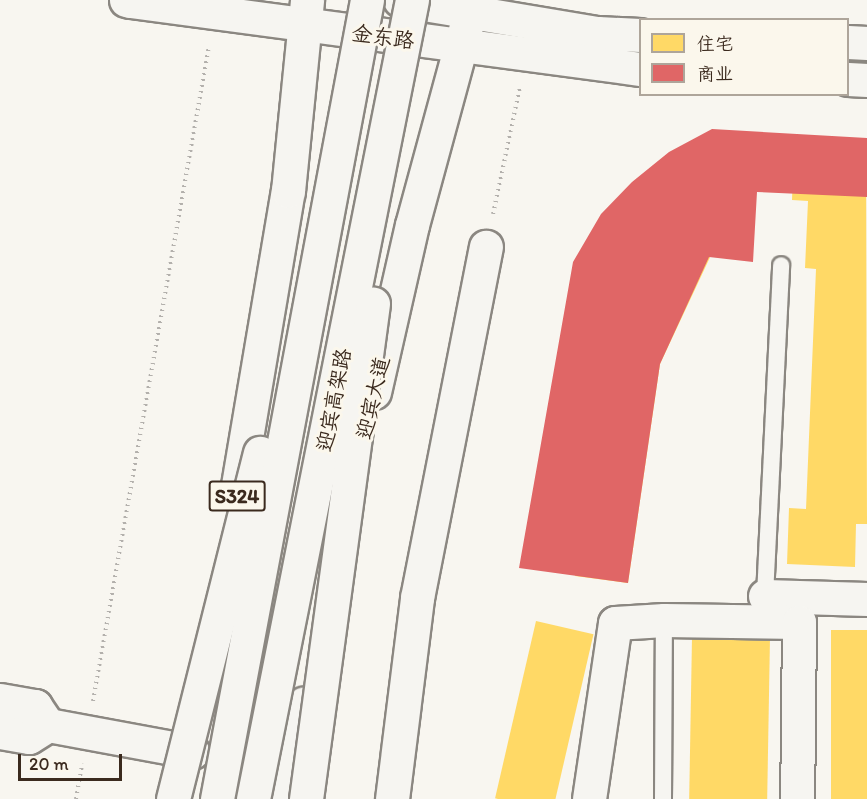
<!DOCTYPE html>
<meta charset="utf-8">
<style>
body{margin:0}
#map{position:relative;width:867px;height:799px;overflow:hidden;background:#f8f6f0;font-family:Itim,"LXGW WenKai TC",sans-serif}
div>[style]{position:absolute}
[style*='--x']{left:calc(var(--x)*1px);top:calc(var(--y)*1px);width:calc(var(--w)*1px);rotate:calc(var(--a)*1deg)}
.homes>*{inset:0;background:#ffd966;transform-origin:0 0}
.shops>*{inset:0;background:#e06666}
.path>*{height:4px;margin-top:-2px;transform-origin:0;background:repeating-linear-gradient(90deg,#b3b0ac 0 1.5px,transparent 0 6px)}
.roads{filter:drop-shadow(2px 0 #8b8781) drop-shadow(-2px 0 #8b8781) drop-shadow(0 2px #8b8781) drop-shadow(0 -2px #8b8781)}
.service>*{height:16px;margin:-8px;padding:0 8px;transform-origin:8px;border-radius:8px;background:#f6f5f1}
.minor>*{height:33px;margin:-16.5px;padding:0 16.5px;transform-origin:16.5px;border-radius:16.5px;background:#f6f5f1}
.tertiary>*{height:33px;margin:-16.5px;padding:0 16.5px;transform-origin:16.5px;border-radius:16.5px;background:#f6f5f1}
.secondary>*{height:33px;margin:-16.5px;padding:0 16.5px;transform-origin:16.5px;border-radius:16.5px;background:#f6f5f1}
.primary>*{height:33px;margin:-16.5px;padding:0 16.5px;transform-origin:16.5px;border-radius:16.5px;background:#f6f5f1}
.bridges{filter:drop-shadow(2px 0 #8b8781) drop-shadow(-2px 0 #8b8781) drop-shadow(0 2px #8b8781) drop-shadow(0 -2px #8b8781)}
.trunk-bridge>*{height:33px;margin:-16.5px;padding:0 16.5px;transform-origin:16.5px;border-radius:16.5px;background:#f6f5f1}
span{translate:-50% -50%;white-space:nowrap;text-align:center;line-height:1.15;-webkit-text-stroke:6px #fbf7ec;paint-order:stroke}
.shield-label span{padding:2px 4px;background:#fbf7ec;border:2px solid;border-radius:4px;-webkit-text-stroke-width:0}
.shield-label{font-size:20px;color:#3b2a1e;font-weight:700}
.street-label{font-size:21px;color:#3b2a1e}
.legend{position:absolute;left:639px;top:18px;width:210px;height:78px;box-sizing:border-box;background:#fbf7ec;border:2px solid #aea59a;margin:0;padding:8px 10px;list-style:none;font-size:18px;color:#3b2a1e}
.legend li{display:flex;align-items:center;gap:12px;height:30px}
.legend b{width:30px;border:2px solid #aea59a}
.scale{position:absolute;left:18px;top:754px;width:104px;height:27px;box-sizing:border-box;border:3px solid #3b2a1e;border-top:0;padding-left:8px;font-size:18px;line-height:21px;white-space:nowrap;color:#3b2a1e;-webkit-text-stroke:4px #fbf7ec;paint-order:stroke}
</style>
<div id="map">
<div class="homes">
<i style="clip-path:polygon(794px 141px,866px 145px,867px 524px,856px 524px,855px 567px,787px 564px,789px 508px,806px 509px,816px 269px,805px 268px,808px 201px,792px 200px)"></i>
<i style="clip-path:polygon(662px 230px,712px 253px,660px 364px,628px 583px,575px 576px,609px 342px)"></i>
<i style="left:536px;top:621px;width:59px;height:182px;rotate:13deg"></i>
<i style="left:831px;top:630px;width:36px;height:169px"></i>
<i style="left:692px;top:637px;width:78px;height:162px;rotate:1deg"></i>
</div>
<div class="shops">
<i style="clip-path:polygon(712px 129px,867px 138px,867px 197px,757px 192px,753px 262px,709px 257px,660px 364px,628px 583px,519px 568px,573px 262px,601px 214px,632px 182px,669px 152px)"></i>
</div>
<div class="path">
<i style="--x:493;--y:214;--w:130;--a:-78"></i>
<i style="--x:93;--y:701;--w:665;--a:-79.96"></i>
<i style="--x:76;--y:799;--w:36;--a:-80"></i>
</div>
<div class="roads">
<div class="service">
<i style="--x:765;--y:596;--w:331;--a:-87.2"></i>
<i style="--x:663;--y:799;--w:179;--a:-89.7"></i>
</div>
<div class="minor">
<i style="--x:765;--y:596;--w:102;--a:1.7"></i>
<i style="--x:0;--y:700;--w:36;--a:10"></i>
<i style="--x:35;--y:706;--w:23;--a:56"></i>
<i style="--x:48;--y:725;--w:147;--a:10.5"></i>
<i style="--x:0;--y:732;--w:29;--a:10"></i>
<i style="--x:29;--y:737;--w:22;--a:-32"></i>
<i style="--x:589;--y:799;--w:178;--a:-81.6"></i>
<i style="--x:615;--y:623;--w:49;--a:-3.5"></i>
<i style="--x:664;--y:620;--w:135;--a:0.8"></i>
<i style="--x:799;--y:622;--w:177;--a:90.6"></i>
</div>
<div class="tertiary">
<i style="--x:400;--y:0;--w:201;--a:9.5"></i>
<i style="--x:598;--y:33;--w:42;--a:2.7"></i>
<i style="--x:130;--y:1;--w:515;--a:7.59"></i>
<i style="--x:848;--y:42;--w:19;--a:3"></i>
<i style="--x:848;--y:79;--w:19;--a:3"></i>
<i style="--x:392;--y:799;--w:203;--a:-82.9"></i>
<i style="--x:417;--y:598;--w:358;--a:-78.9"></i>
</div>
<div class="secondary">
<i style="--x:126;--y:0;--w:4;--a:14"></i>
</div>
<div class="primary">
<i style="--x:374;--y:392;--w:171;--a:-77.2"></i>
<i style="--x:412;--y:225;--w:233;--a:-74.8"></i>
<i style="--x:237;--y:491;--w:304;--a:-80.4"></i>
<i style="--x:288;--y:191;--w:192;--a:-84.3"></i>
<i style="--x:287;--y:799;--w:97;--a:-80"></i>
</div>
</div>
<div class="bridges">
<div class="trunk-bridge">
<i style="--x:173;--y:799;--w:357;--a:-75.9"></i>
<i style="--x:217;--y:799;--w:813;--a:-79.37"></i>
<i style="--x:253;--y:799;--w:815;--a:-78.75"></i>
<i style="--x:306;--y:799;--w:500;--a:-82.3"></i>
</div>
</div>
<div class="shield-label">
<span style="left:237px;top:496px">S324</span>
</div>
<div class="street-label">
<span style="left:383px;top:37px;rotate:8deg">金东路</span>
<span style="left:373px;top:398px;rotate:-77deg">迎宾大道</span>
<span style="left:334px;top:400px;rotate:-79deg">迎宾高架路</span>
</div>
<ul class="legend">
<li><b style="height:16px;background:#ffd966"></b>住宅</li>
<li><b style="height:16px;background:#e06666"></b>商业</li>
</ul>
<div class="scale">20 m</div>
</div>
